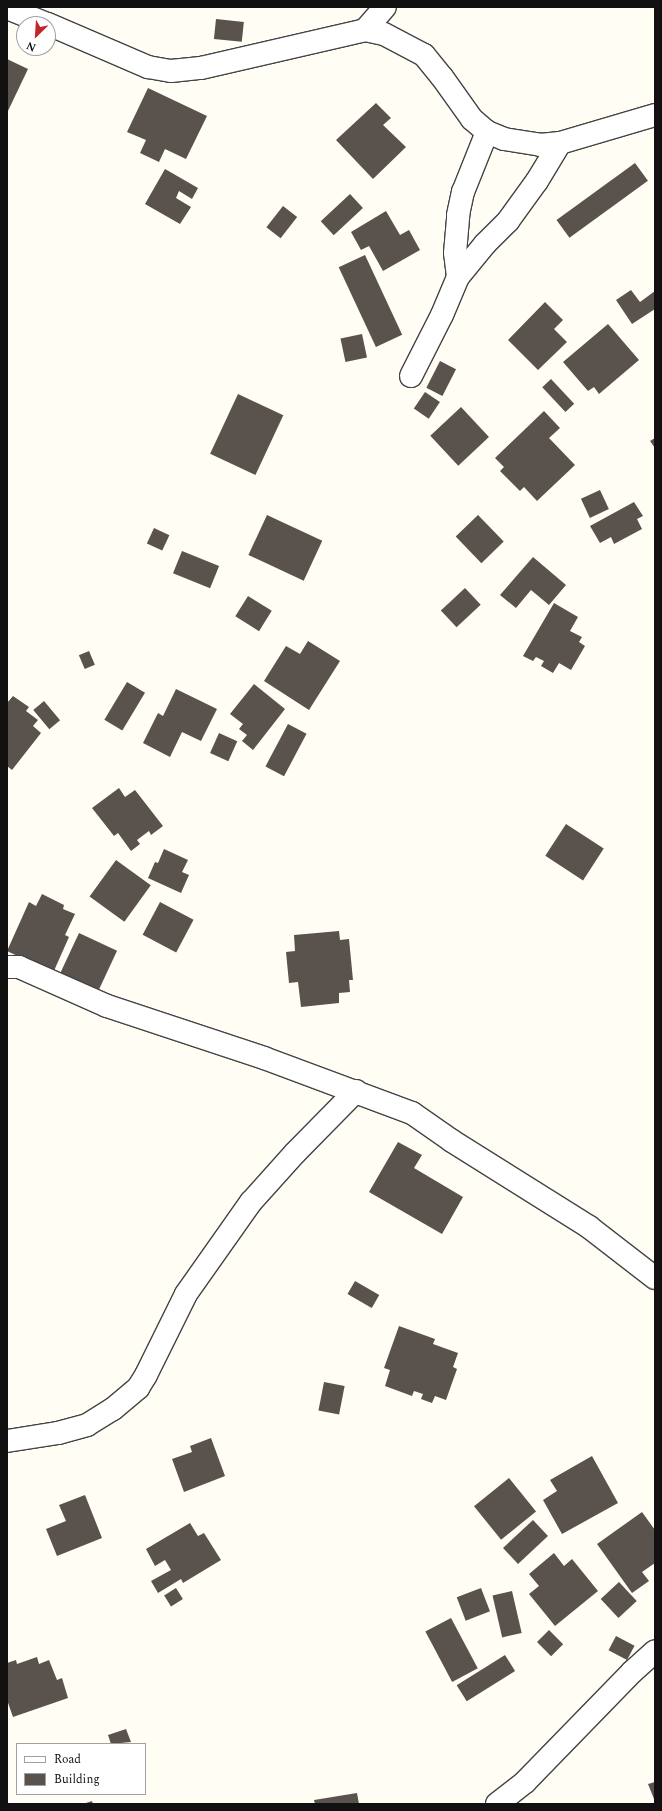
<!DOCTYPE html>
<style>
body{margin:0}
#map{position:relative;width:662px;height:1811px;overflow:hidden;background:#fffdf4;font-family:Spectral,serif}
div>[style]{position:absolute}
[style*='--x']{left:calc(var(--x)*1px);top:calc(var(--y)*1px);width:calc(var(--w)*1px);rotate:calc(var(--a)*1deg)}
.building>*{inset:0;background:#5a524d;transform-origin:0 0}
.roads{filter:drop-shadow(1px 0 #444) drop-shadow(-1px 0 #444) drop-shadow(0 1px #444) drop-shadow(0 -1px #444)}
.minor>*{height:22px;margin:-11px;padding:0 11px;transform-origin:11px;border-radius:11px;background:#fff}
span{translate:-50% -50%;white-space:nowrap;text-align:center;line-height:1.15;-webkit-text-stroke:4px #fff;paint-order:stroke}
.frame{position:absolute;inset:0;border:8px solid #111;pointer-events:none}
.legend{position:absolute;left:16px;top:1743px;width:130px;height:52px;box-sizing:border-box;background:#fff;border:1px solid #a0a0a0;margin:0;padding:5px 7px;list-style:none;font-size:12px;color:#111}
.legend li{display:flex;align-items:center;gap:8px;height:20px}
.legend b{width:20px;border:1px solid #a0a0a0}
.north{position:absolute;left:16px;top:16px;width:40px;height:40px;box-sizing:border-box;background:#fff;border:1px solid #a0a0a0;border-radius:50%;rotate:205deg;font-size:11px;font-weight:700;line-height:16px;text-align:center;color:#111}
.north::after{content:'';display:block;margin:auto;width:14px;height:18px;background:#c32627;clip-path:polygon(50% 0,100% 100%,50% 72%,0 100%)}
</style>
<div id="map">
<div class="building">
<i style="left:216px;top:19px;width:28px;height:20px;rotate:6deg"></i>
<i style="clip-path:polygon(7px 59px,28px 69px,7px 113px)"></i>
<i style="clip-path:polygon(148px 88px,207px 116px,186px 159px,165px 149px,159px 162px,140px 153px,146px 140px,127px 132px)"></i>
<i style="clip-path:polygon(376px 103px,391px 118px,383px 125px,406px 147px,373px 179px,336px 140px)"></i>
<i style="left:635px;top:163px;width:22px;height:97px;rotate:54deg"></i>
<i style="clip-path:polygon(165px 169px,198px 188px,192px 199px,179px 191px,176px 198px,191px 207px,180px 224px,145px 204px)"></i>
<i style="left:350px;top:194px;width:19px;height:40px;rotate:47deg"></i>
<i style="left:283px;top:206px;width:18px;height:27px;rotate:38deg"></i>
<i style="clip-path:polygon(386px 211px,400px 235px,409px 230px,420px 250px,383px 271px,369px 246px,361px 250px,351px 232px)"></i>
<i style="left:365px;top:255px;width:88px;height:29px;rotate:65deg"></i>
<i style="clip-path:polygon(631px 290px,640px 302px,655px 291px,655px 309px,632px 324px,616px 300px)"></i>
<i style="clip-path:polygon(545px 302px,563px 320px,554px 329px,567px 342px,538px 370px,508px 340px)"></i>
<i style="clip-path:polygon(608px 324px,639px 360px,599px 394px,594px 387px,588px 391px,563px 362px)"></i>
<i style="left:362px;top:334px;width:24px;height:22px;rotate:78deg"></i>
<i style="left:440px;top:361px;width:18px;height:30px;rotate:27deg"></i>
<i style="left:551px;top:379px;width:34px;height:12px;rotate:47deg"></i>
<i style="left:425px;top:392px;width:18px;height:20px;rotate:34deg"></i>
<i style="left:238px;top:394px;width:50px;height:66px;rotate:25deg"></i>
<i style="left:461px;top:407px;width:41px;height:42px;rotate:47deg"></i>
<i style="clip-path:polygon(544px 411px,560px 428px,549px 438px,575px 465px,537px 501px,524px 487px,520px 491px,500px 471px,504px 467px,495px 458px)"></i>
<i style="clip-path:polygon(655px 438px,655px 448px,650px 441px)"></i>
<i style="left:600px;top:490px;width:21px;height:21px;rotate:65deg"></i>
<i style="clip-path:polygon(634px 502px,643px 516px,637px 519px,642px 529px,614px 544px,611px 537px,600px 543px,590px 526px)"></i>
<i style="left:267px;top:515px;width:61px;height:44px;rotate:25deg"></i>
<i style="left:478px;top:515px;width:37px;height:31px;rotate:46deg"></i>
<i style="left:154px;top:528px;width:17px;height:17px;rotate:25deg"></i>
<i style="left:182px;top:551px;width:40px;height:24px;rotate:22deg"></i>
<i style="clip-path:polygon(533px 557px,566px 585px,549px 605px,531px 590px,516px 608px,500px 595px)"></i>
<i style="left:465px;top:588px;width:23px;height:33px;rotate:47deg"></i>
<i style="left:248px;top:596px;width:28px;height:24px;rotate:32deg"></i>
<i style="clip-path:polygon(554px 603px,578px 617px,570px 631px,582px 637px,579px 642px,585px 646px,571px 670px,559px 663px,553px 673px,541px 666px,544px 661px,536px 657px,533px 661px,523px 656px)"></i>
<i style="clip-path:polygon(308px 641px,340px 661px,309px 710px,264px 681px,286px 646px,300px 654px)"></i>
<i style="left:89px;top:651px;width:15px;height:11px;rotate:67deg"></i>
<i style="left:127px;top:682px;width:21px;height:44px;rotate:31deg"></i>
<i style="clip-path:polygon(254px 684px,285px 709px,253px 750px,242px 741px,247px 735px,239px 729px,243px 724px,230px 714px)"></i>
<i style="clip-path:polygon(176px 689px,217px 709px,201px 741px,182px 732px,170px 757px,143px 743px,158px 713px,163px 716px)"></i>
<i style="clip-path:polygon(13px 696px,29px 707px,26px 711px,38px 720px,33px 726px,41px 733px,12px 770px,7px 766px,7px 703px)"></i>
<i style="left:44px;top:701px;width:25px;height:14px;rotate:50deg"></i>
<i style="left:288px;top:724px;width:21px;height:48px;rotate:28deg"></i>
<i style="left:219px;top:733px;width:20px;height:22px;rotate:24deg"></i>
<i style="clip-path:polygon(119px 788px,125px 797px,135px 790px,163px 826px,151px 835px,149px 831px,137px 840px,140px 844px,131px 851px,118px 833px,114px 836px,92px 808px)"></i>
<i style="left:566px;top:824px;width:45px;height:38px;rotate:33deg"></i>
<i style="clip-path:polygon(164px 849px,188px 860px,182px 872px,189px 875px,181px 893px,148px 878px,155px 862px,158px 863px)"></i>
<i style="left:116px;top:860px;width:43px;height:45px;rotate:36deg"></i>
<i style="clip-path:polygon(42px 894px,64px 905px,63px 909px,75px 914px,65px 935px,69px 937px,53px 973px,7px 951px,29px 902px,36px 906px)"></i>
<i style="left:160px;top:902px;width:38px;height:37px;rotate:28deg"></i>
<i style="clip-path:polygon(339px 931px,340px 940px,349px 939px,353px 980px,349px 980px,350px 992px,339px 993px,339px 1003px,301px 1007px,298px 982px,289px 983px,286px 952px,295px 951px,294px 935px)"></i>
<i style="left:79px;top:933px;width:42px;height:45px;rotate:25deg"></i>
<i style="clip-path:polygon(398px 1142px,422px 1155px,414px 1168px,463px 1197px,442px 1234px,369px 1192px)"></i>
<i style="left:355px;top:1281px;width:28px;height:15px;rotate:30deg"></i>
<i style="clip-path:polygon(399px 1326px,435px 1339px,433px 1344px,458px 1353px,453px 1367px,457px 1369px,446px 1400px,435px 1396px,432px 1403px,421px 1399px,423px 1394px,414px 1391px,412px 1396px,385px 1386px,390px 1370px,384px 1368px)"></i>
<i style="left:324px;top:1382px;width:21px;height:29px;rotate:11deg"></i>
<i style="clip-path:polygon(211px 1438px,225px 1476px,184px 1492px,172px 1459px,192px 1452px,190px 1446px)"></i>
<i style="clip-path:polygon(592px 1456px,618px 1503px,562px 1534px,543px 1500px,557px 1491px,550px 1480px)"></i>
<i style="left:509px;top:1478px;width:43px;height:45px;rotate:51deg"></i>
<i style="clip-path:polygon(85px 1495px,102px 1538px,57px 1556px,46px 1529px,66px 1521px,59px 1505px)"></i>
<i style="clip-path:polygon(642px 1512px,655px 1530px,655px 1563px,642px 1572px,649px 1581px,632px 1593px,597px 1544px)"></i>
<i style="left:533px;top:1520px;width:22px;height:41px;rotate:47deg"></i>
<i style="clip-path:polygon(190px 1523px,198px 1536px,204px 1533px,221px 1560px,183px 1583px,181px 1579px,158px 1593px,151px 1581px,171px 1570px,165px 1560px,155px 1566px,146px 1549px)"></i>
<i style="clip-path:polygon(554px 1553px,564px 1566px,572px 1559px,598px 1591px,555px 1626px,529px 1594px,539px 1586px,529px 1574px)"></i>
<i style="left:619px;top:1582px;width:26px;height:25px;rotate:47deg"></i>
<i style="left:176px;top:1588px;width:13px;height:14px;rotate:58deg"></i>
<i style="left:481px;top:1588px;width:25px;height:26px;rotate:69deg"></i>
<i style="left:512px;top:1591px;width:43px;height:20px;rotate:77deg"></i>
<i style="left:451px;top:1618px;width:57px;height:29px;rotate:62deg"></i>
<i style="left:549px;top:1630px;width:20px;height:17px;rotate:45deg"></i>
<i style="left:616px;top:1636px;width:21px;height:16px;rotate:28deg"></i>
<i style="left:505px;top:1655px;width:19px;height:57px;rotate:58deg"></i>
<i style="clip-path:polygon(37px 1657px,39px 1664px,49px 1660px,57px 1680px,62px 1678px,68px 1698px,13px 1717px,7px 1700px,7px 1663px,16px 1660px,17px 1664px)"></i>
<i style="clip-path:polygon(126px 1729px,131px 1742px,111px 1744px,108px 1735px)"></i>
<i style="clip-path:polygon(655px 1782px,655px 1799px,654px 1799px,648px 1784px)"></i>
<i style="clip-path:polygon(357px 1793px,359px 1804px,315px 1804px,314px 1800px)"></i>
<i style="clip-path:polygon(92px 1801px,93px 1804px,83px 1804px)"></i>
</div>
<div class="roads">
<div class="minor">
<i style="--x:7;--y:8;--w:43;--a:21.8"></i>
<i style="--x:48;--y:24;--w:109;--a:23.3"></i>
<i style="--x:148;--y:67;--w:23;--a:10"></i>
<i style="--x:171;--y:71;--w:30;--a:-6"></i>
<i style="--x:201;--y:68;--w:168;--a:-13"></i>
<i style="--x:365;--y:30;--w:19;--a:12"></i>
<i style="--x:384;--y:34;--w:45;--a:27.7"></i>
<i style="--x:424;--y:55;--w:28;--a:51"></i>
<i style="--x:442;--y:77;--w:52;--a:54.5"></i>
<i style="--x:472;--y:119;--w:20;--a:41"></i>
<i style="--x:487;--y:132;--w:18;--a:22"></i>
<i style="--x:504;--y:139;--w:36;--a:9"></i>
<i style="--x:540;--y:145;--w:20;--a:-6"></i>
<i style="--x:560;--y:143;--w:99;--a:-16.4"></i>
<i style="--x:365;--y:30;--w:30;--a:-49"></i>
<i style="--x:458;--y:277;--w:43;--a:-50.7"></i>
<i style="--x:485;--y:244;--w:33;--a:-45"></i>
<i style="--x:508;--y:221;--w:49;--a:-54.1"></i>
<i style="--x:537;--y:181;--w:44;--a:-58.8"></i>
<i style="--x:411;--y:376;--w:68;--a:-63.1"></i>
<i style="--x:442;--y:315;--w:41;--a:-67.2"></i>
<i style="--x:458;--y:277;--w:24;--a:-97"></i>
<i style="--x:455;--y:253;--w:38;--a:-85"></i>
<i style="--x:458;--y:215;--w:24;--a:-78"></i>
<i style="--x:463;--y:192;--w:65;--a:-68.2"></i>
<i style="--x:7;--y:967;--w:12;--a:0"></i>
<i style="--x:19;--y:967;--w:96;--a:23.9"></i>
<i style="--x:107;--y:1006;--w:165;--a:18.3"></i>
<i style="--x:264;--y:1058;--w:158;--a:20.4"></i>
<i style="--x:412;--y:1113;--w:49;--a:35"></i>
<i style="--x:452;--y:1141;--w:162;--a:32.1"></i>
<i style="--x:589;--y:1227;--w:83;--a:37.7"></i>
<i style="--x:7;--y:1441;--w:52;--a:-8.9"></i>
<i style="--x:58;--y:1433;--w:30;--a:-15"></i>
<i style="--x:87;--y:1425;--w:31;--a:-32"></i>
<i style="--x:113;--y:1409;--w:33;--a:-40"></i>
<i style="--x:138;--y:1388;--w:15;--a:-58"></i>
<i style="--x:146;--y:1375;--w:90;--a:-63.7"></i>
<i style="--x:186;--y:1294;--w:113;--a:-54.8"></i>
<i style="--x:251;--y:1202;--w:66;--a:-48.1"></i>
<i style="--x:295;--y:1153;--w:87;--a:-45.5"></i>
<i style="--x:497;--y:1804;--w:36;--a:-38"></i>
<i style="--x:525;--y:1782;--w:153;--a:-45.8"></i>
<i style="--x:632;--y:1672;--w:31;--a:-42"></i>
</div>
</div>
<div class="frame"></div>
<ul class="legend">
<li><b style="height:5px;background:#fff"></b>Road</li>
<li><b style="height:11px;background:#5a524d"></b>Building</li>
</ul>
<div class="north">N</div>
</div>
